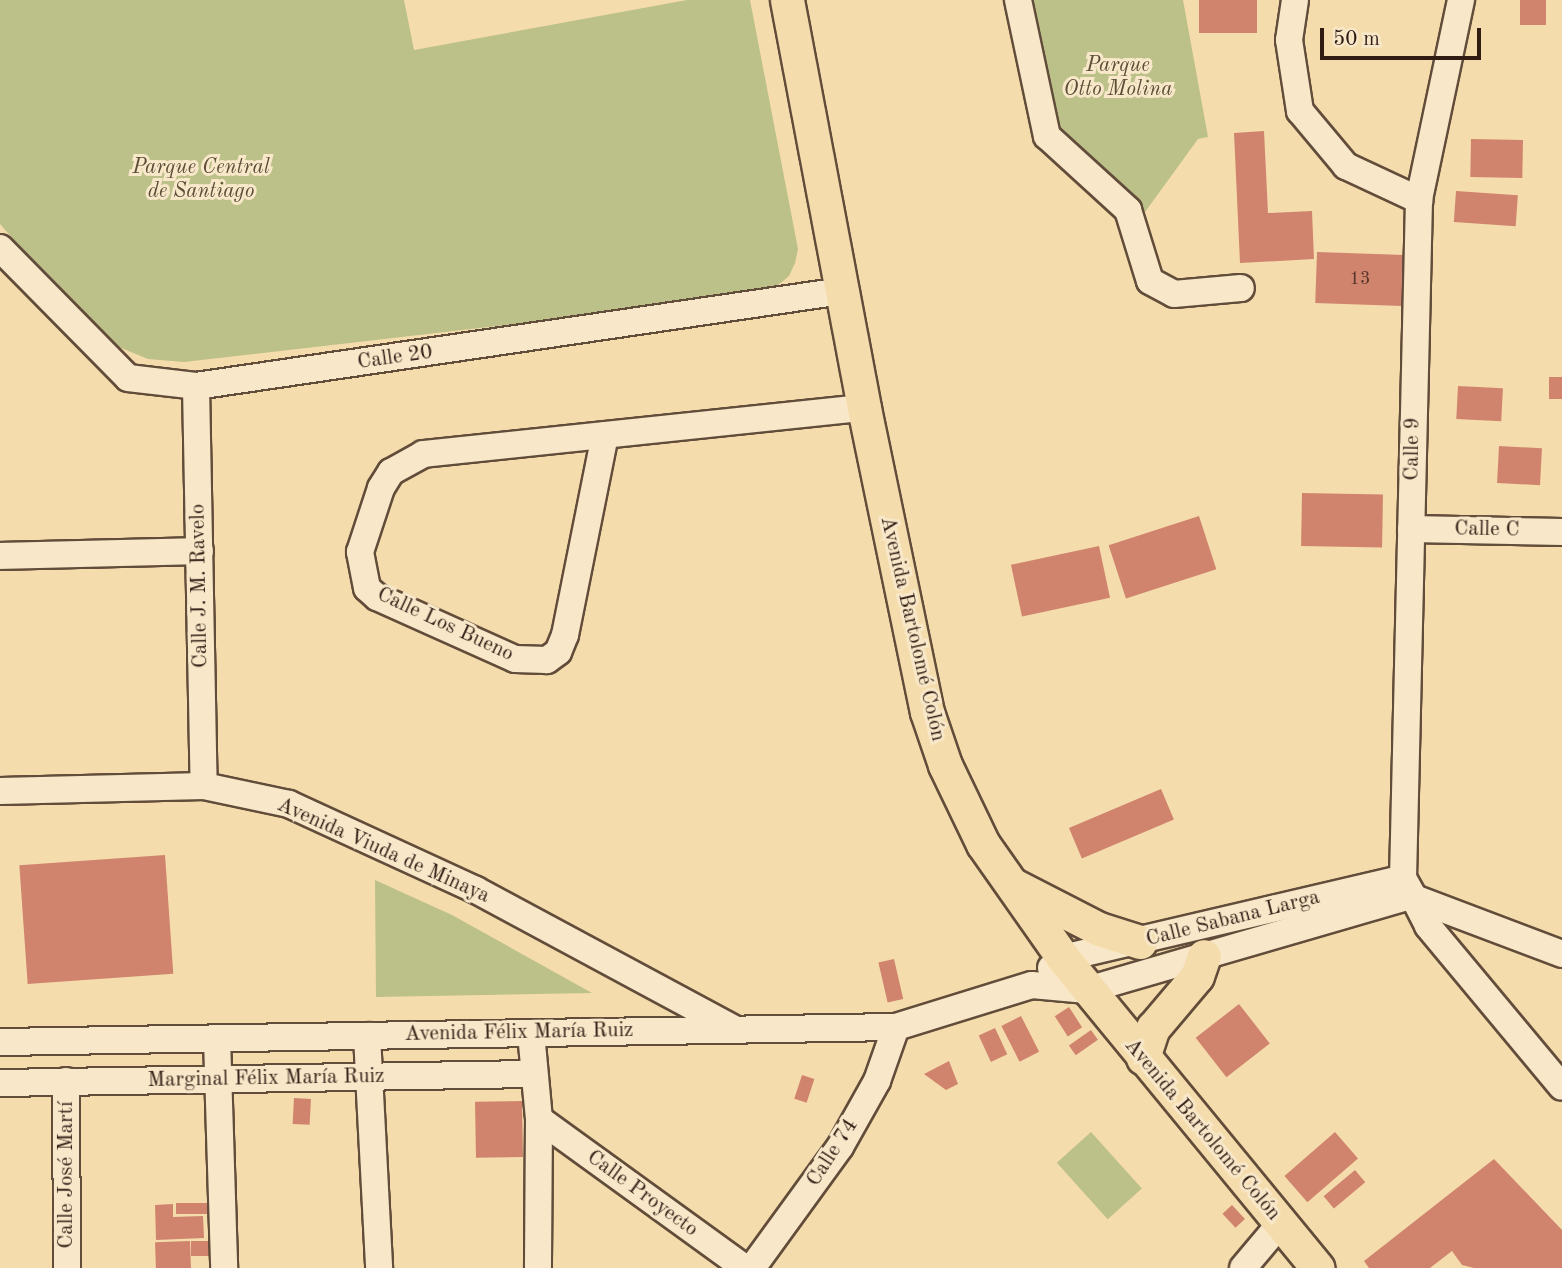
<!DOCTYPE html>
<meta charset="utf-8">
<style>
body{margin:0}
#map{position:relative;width:1562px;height:1268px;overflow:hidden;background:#f5dcac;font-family:"Old Standard TT",serif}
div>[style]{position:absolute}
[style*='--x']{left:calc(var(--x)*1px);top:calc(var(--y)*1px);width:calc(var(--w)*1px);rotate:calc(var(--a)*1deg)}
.green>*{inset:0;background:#bcc089;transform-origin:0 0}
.building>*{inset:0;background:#d0846d;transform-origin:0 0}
.roads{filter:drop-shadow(2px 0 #624c3a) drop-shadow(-2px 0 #624c3a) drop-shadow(0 2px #624c3a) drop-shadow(0 -2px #624c3a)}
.minor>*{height:26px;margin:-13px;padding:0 13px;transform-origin:13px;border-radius:13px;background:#f8e8c9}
.major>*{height:33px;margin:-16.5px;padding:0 16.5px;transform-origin:16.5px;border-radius:16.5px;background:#f5dcac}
span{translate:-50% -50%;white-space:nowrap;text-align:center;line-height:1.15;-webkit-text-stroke:6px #f8e8c9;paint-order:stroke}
.number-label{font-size:18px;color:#59362a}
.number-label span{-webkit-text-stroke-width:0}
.park-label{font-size:21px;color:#5b4d37;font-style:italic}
.street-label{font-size:21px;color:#311c14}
.scale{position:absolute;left:1320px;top:28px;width:161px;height:32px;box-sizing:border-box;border:4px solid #311c14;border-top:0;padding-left:9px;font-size:21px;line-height:24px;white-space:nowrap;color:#311c14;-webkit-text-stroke:5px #f8e8c9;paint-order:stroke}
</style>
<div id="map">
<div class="green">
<i style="clip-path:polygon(0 0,404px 0,414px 50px,687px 0,750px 0,798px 249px,795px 263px,789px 276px,766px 295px,184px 362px,148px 359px,114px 345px,86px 322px,0 224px)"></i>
<i style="clip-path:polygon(1025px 0,1183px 0,1208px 137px,1198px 139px,1145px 212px,1054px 133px)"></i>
<i style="clip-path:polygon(375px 880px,452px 915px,592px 993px,376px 997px)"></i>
<i style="left:1091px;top:1132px;width:76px;height:46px;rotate:48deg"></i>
</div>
<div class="building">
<i style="left:1199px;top:0;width:58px;height:33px"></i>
<i style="left:1520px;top:0;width:26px;height:25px"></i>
<i style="clip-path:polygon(1264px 131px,1268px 213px,1312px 211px,1314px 259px,1240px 263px,1234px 133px)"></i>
<i style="left:1471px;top:139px;width:52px;height:38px;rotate:1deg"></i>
<i style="left:1456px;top:191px;width:62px;height:31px;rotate:4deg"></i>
<i style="left:1317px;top:252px;width:87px;height:51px;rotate:2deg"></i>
<i style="left:1549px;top:377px;width:13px;height:22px"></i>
<i style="left:1458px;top:386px;width:45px;height:33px;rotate:3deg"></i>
<i style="left:1499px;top:446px;width:43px;height:37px;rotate:3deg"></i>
<i style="left:1302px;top:493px;width:81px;height:53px;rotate:1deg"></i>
<i style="left:1199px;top:516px;width:56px;height:95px;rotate:72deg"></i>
<i style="left:1099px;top:546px;width:53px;height:90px;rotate:78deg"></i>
<i style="left:1161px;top:789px;width:33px;height:100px;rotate:67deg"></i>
<i style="left:165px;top:855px;width:119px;height:146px;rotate:86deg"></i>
<i style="left:894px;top:959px;width:41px;height:16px;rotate:77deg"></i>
<i style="left:1239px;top:1004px;width:50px;height:55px;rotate:52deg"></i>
<i style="left:1069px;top:1007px;width:24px;height:17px;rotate:57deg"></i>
<i style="left:1021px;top:1016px;width:40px;height:22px;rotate:63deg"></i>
<i style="left:995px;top:1028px;width:29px;height:18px;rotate:65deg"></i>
<i style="left:1091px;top:1030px;width:12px;height:27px;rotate:55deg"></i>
<i style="clip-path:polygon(949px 1061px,958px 1084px,946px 1090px,924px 1074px)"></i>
<i style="left:802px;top:1075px;width:13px;height:25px;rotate:18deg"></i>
<i style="left:294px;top:1098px;width:17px;height:26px;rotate:3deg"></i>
<i style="left:522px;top:1101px;width:56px;height:47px;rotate:89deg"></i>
<i style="left:1335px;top:1132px;width:35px;height:67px;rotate:49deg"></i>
<i style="clip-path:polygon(1494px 1159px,1562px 1230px,1562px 1268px,1474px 1268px,1462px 1265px,1452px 1251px,1430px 1268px,1369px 1268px,1364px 1261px)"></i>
<i style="left:1355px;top:1170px;width:16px;height:41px;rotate:50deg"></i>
<i style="left:207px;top:1203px;width:11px;height:31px;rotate:90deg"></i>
<i style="clip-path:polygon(173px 1204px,173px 1217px,203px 1216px,204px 1238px,156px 1240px,155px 1205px)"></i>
<i style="left:1232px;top:1205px;width:19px;height:13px;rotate:47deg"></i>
<i style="left:190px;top:1241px;width:27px;height:35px;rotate:88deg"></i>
<i style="left:209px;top:1241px;width:15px;height:18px;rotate:90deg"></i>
</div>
<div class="roads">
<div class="minor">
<i style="--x:1018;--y:0;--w:139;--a:78"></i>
<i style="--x:1047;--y:136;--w:110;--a:42.4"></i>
<i style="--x:1128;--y:210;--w:74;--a:72.8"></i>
<i style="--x:1150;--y:281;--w:27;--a:28"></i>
<i style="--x:1174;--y:294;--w:67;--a:-5.1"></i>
<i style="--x:1295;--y:0;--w:40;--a:98.5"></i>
<i style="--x:1289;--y:40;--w:72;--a:81.2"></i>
<i style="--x:1300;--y:111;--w:72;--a:50.1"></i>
<i style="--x:1346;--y:166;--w:81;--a:25"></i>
<i style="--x:1461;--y:0;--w:204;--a:101.9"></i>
<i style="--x:1419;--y:200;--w:678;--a:91.35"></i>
<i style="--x:1403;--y:878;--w:23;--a:61"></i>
<i style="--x:1414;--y:898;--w:158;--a:20.7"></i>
<i style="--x:0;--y:248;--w:182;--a:45.4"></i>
<i style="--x:128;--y:378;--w:68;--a:6.7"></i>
<i style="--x:196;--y:386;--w:653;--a:-8.37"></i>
<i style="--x:196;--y:386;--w:400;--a:88.9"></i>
<i style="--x:605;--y:435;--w:204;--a:101.3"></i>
<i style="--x:565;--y:635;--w:18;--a:112"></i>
<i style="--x:558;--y:652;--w:14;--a:144"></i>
<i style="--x:547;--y:660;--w:32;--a:-178"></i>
<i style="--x:515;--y:659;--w:151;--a:-155.8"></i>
<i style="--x:377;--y:597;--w:13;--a:-138"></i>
<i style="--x:367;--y:588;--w:37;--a:-101"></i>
<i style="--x:360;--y:552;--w:67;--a:-71.8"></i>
<i style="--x:381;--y:488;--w:19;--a:-58"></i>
<i style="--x:391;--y:472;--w:37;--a:-29"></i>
<i style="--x:423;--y:454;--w:443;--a:-6"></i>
<i style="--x:1411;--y:529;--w:151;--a:1.1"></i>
<i style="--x:0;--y:556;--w:200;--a:-1.4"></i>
<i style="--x:0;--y:791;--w:204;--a:-1.4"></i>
<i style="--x:204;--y:786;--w:87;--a:12"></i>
<i style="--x:289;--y:804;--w:206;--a:24.7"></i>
<i style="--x:476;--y:890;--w:293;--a:28.3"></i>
<i style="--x:1414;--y:898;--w:31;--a:63"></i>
<i style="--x:1428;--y:926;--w:209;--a:50.2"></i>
<i style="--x:1051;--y:968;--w:16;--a:-40"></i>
<i style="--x:1063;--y:958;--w:349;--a:-13.2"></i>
<i style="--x:531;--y:1033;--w:86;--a:84.7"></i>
<i style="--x:539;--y:1119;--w:149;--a:90.4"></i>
<i style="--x:367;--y:1036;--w:232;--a:87"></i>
<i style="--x:217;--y:1039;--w:229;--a:88.2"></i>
<i style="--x:0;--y:1042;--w:896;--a:-0.96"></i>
<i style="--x:896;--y:1027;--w:142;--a:-17.2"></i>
<i style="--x:1032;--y:985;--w:55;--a:5.2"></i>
<i style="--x:1087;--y:990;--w:337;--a:-16.2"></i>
<i style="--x:66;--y:1081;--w:187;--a:89.7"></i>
<i style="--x:0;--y:1083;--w:532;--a:-0.97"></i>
<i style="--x:539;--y:1119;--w:254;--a:35.9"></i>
<i style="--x:752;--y:1268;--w:150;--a:-54"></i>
<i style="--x:840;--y:1147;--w:76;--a:-60.7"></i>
<i style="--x:877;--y:1081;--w:57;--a:-70.6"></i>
<i style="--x:1243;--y:1268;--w:57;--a:-49.9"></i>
</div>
<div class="major">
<i style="--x:787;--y:0;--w:415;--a:79.3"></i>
<i style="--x:864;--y:408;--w:310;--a:78.3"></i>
<i style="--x:927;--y:712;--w:56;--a:71.2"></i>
<i style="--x:945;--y:765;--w:88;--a:64.3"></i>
<i style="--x:983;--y:844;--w:139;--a:54.9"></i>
<i style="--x:1063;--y:958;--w:401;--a:50.6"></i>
<i style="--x:1015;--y:886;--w:94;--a:27.1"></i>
<i style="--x:1099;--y:929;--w:43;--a:17.6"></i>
<i style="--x:1143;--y:1058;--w:32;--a:-72"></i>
<i style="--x:1153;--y:1028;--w:68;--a:-49.8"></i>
<i style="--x:1197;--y:976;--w:21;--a:-71"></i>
</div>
</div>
<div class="number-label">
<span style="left:1360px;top:279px">13</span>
</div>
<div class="park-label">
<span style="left:1118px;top:78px">Parque<br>Otto Molina</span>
<span style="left:201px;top:180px">Parque Central<br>de Santiago</span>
</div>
<div class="street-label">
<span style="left:395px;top:358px;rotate:-8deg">Calle 20</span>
<span style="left:1413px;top:449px;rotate:-89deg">Calle 9</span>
<span style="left:1487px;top:530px;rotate:1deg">Calle C</span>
<span style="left:200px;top:586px;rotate:-91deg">Calle J. M. Ravelo</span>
<span style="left:445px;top:625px;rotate:25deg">Calle Los Bueno</span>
<span style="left:912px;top:629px;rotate:77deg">Avenida Bartolomé Colón</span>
<span style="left:383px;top:851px;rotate:24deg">Avenida Viuda de Minaya</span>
<span style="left:1233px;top:919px;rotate:-14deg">Calle Sabana Larga</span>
<span style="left:519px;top:1033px;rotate:-1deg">Avenida Félix María Ruiz</span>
<span style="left:266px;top:1079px;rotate:-1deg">Marginal Félix María Ruiz</span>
<span style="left:1202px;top:1130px;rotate:50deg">Avenida Bartolomé Colón</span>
<span style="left:833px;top:1153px;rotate:-57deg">Calle 74</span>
<span style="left:67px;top:1175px;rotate:-90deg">Calle José Martí</span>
<span style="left:642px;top:1194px;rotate:36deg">Calle Proyecto</span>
</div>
<div class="scale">50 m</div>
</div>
